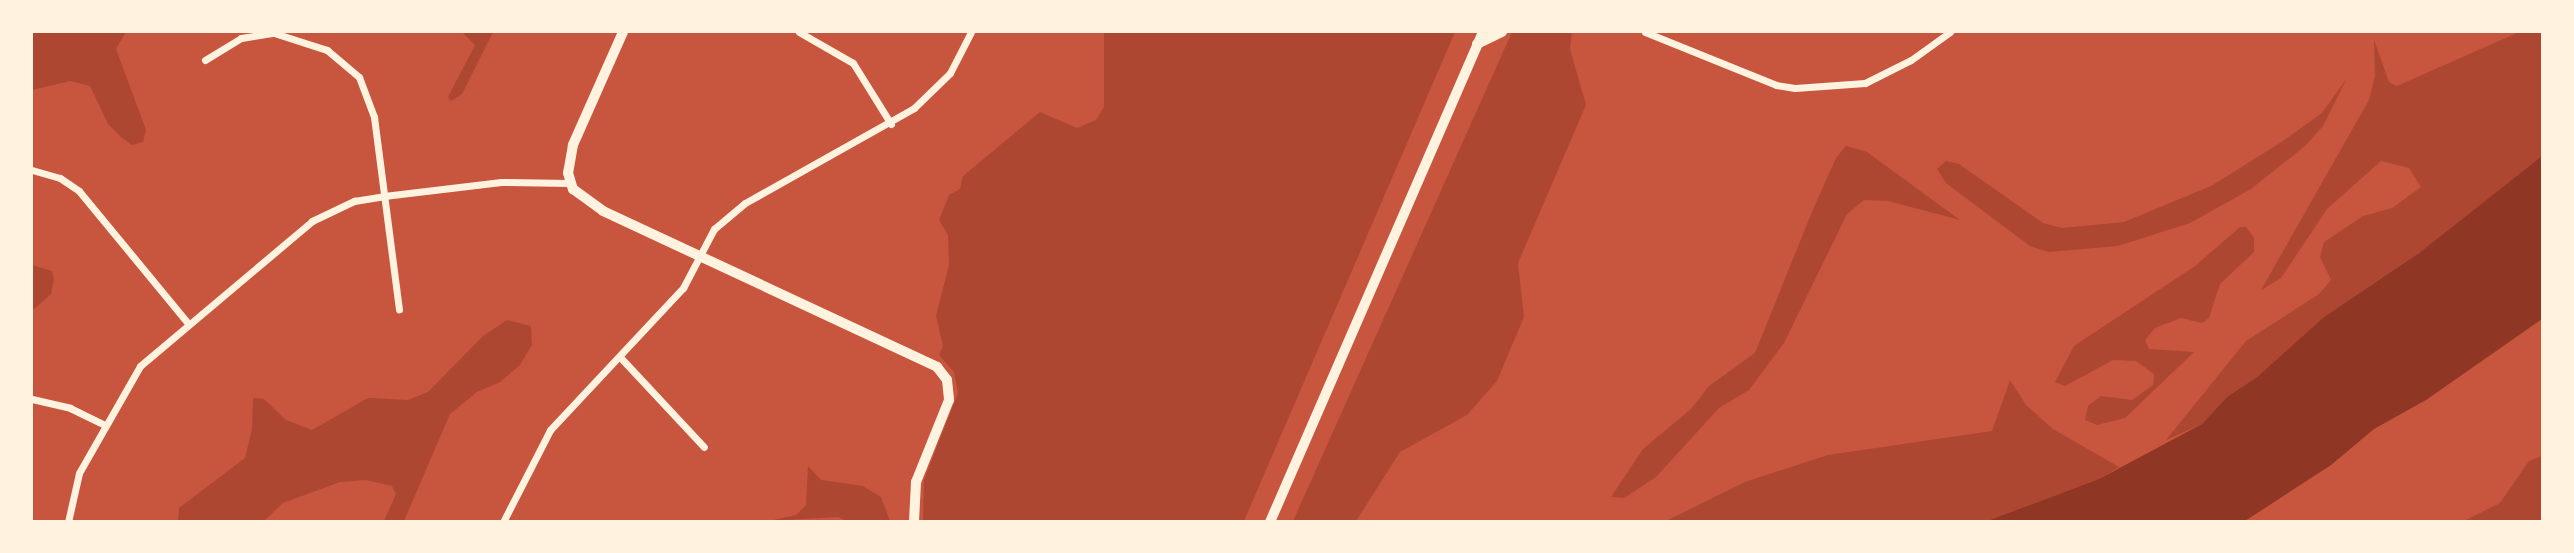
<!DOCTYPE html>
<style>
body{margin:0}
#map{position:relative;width:2574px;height:553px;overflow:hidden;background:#c8553d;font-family:"Roboto Condensed",sans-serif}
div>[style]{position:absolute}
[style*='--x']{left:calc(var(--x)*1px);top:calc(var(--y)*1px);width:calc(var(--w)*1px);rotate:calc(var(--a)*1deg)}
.green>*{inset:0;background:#ae4732}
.water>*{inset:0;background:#8f3625}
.minor>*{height:7px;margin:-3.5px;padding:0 3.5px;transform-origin:3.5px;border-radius:3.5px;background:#fff3e0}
.secondary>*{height:10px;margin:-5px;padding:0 5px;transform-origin:5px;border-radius:5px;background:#fff3e0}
.primary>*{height:10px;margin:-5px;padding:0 5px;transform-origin:5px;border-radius:5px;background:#fff3e0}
span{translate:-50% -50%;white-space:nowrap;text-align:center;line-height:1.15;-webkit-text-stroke:5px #fff3e0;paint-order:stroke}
.frame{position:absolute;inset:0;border:33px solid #fff3e0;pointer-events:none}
</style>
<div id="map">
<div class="green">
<i style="clip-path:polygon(32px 32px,126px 32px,116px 49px,146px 130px,143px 142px,132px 145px,122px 138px,108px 124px,90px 86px,70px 81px,32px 90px)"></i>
<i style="clip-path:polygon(462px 32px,493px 32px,462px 94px,451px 101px,448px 97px,475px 45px)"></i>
<i style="clip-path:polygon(1104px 32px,1455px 32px,1244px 521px,923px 521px,924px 480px,958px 393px,954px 372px,939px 355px,943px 346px,936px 316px,949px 265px,948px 235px,939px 220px,949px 195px,960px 189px,963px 176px,1040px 112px,1077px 128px,1096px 120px,1104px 107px)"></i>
<i style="clip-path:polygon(1512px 32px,1572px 32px,1570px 49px,1586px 105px,1518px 263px,1524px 317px,1497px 381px,1467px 415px,1400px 452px,1356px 521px,1293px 521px)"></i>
<i style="clip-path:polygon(2519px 32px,2542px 32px,2542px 156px,2419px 253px,2324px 317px,2257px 377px,2227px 397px,2202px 424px,2166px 440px,2246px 341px,2319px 294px,2331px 280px,2320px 257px,2324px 242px,2363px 216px,2392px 208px,2421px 187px,2409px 168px,2381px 161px,2327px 209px,2281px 278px,2261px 290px,2369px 100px,2375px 76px,2374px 40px,2389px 82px,2397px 86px)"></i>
<i style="clip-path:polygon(2347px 78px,2323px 126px,2305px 146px,2251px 189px,2190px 223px,2118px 246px,2048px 252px,2030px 246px,1946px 183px,1937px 169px,1946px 161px,1959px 164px,2043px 223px,2062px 228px,2124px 222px,2211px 186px,2280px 143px,2322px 113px)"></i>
<i style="clip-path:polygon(1846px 146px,1867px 152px,1960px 220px,1888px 201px,1864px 200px,1847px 214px,1784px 343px,1749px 390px,1719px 408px,1656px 477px,1624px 498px,1611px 497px,1643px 449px,1691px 409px,1709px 386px,1755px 353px,1814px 207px,1836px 158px)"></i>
<i style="clip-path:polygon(2240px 227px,2246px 227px,2254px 238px,2254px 252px,2220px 284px,2209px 318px,2202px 323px,2181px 318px,2155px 328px,2145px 340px,2149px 349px,2194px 352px,2125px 418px,2097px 425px,2085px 420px,2088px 406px,2101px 396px,2132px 400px,2153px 385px,2154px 374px,2136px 361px,2113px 360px,2065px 386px,2055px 382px,2074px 346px,2195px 266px)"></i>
<i style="clip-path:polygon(32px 265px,52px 271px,54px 279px,51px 294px,32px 311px)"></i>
<i style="clip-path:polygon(507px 320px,531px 326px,532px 345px,520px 365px,500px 382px,477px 392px,450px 414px,404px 521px,384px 521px,396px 494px,392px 486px,366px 480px,340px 482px,283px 503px,264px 521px,178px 521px,179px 508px,245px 458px,252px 429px,253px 398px,264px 399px,286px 420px,312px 430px,368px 398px,408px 400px,428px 392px,483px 336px)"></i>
<i style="clip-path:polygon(2010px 380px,2026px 405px,2053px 429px,2119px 467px,2099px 479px,1987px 521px,1664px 522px,1745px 482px,1828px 455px,1992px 431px)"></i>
<i style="clip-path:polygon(2542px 456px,2542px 521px,2464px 521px,2500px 503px,2529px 461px)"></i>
<i style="clip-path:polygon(808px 466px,821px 480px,863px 486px,881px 497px,890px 521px,847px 521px,838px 517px,769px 521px,796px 515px,806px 505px)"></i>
</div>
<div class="water">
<i style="clip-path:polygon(2542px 156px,2542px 319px,2426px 400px,2374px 429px,2331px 465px,2245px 521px,1987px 521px,2099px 479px,2202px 424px,2227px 397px,2257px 377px,2324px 317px,2419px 253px)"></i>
</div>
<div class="minor">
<i style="--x:799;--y:32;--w:62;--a:29.9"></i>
<i style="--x:853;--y:63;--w:72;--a:58.1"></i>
<i style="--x:1645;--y:32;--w:141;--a:22"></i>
<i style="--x:1776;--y:85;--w:19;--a:9"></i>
<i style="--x:1795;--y:88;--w:70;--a:-4.1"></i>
<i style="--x:1865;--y:83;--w:51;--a:-26.6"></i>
<i style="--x:1911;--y:60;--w:48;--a:-35.7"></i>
<i style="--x:205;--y:60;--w:42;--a:-31.4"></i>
<i style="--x:241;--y:38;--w:33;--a:-9"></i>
<i style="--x:274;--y:33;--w:56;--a:17.8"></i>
<i style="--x:327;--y:50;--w:42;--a:40.2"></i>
<i style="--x:359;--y:77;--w:43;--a:69.4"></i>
<i style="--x:374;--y:117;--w:194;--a:82.6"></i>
<i style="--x:32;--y:170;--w:29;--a:16"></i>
<i style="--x:60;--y:178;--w:23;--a:34"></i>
<i style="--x:79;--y:191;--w:170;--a:50.5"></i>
<i style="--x:620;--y:357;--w:123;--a:47"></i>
<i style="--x:32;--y:399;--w:39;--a:13"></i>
<i style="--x:70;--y:408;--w:39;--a:26"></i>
<i style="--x:68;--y:522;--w:50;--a:-77.3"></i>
<i style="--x:79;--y:473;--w:123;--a:-60.3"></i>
<i style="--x:140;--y:366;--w:225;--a:-40.1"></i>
<i style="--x:312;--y:221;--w:47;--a:-25.5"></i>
<i style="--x:354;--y:201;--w:30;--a:-9"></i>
<i style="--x:384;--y:196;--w:118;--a:-6.8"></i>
<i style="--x:501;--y:182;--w:69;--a:0.8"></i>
<i style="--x:503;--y:522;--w:103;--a:-62.9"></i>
<i style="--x:550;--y:430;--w:195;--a:-46.9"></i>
<i style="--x:683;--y:288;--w:67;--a:-62.3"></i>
<i style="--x:714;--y:229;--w:40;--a:-40"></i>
<i style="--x:745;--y:203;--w:194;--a:-29.3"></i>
<i style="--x:914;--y:108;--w:50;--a:-44.2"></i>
<i style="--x:950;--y:73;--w:46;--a:-62.9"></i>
</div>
<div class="secondary">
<i style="--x:623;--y:32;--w:124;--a:113.9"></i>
<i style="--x:573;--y:145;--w:28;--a:100"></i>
<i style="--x:568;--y:173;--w:17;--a:73"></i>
<i style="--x:573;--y:189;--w:37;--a:36"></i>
<i style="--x:603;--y:211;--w:369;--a:25"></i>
<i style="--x:937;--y:367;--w:16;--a:52"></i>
<i style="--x:947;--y:380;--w:20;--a:84"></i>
<i style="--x:949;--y:400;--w:88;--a:111.9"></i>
<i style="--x:916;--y:482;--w:40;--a:92.9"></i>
</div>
<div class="primary">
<i style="--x:1477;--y:44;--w:28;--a:-26"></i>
<i style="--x:1270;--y:522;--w:534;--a:-66.51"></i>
</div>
<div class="frame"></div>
</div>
